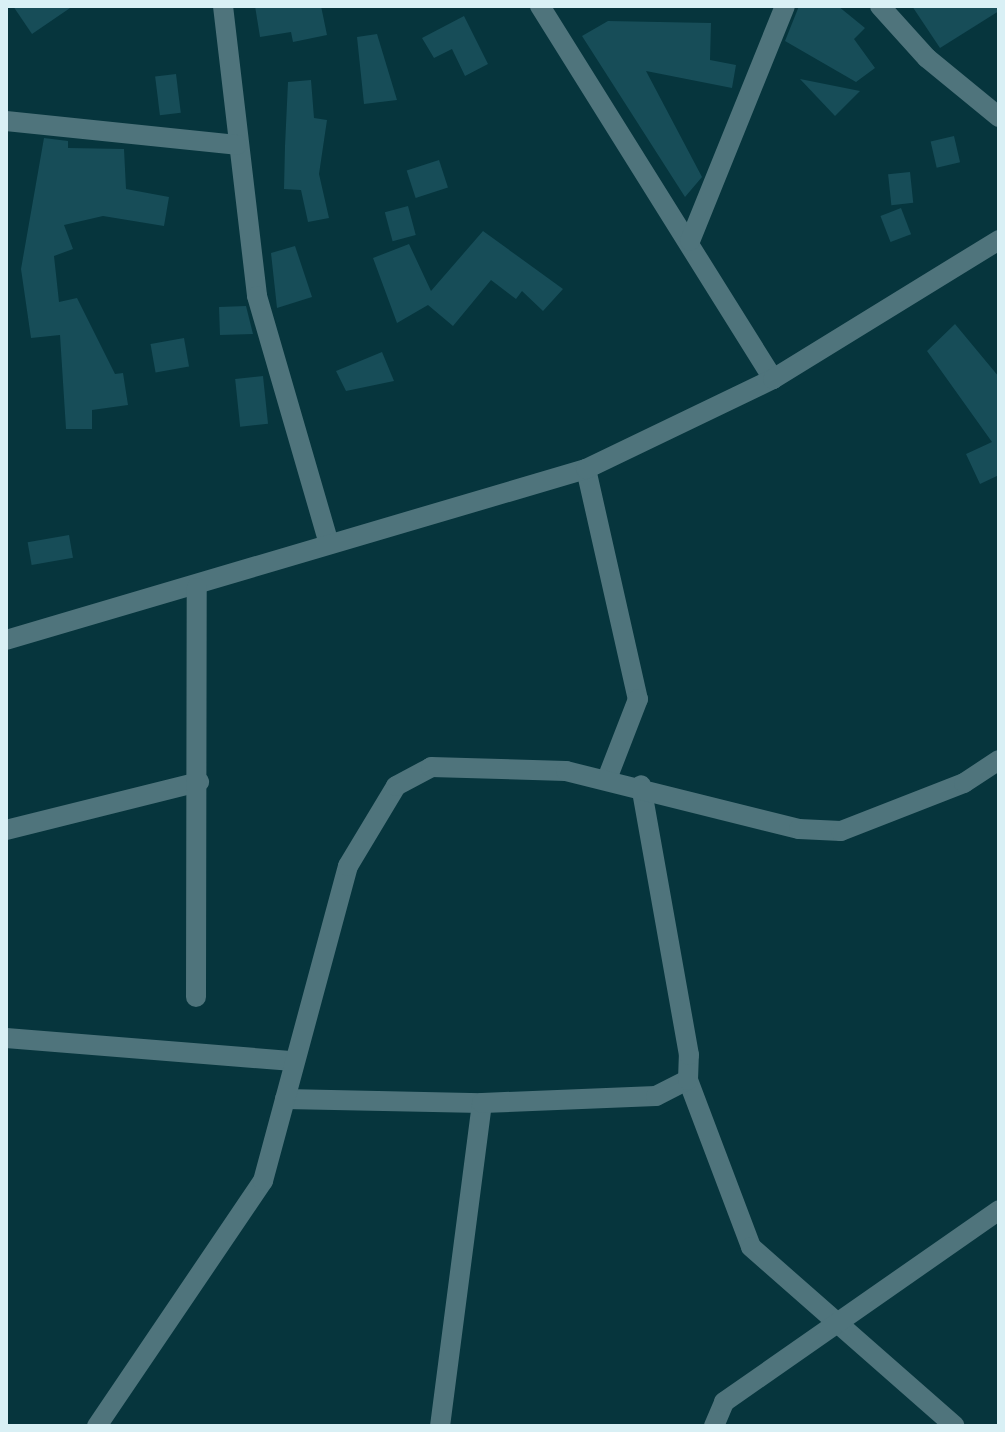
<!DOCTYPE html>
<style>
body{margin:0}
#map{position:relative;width:1005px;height:1432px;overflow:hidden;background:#06353d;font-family:Commissioner,sans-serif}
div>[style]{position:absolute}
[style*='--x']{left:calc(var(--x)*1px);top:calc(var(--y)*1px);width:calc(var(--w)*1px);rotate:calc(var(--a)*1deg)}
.building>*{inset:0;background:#174d58;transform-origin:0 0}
.street>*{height:20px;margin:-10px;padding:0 10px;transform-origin:10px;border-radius:10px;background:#4f747c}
span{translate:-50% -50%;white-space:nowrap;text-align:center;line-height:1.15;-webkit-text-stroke:6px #081a1d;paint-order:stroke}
.frame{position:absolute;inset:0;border:8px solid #d9f0f5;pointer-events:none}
</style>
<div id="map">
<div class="building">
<i style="clip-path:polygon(13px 6px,73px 6px,32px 34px)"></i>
<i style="clip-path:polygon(255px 6px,321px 6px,327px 35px,293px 42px,291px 32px,260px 37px)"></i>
<i style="clip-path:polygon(799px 6px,838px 6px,865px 28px,854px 39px,875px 68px,856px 82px,785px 41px)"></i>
<i style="clip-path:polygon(912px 6px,999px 6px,999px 11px,940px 48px)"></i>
<i style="clip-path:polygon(464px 16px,488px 64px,465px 76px,452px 49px,434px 58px,422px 38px)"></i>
<i style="clip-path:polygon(608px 21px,711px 23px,710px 60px,736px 65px,732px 88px,646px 71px,702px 177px,685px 197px,582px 36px)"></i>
<i style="clip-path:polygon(377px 34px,397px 100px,364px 104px,357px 37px)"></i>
<i style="left:176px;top:74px;width:39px;height:21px;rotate:83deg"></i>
<i style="clip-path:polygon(800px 79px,860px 91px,835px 116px)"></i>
<i style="clip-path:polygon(311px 80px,314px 118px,327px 120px,319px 174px,329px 218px,308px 222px,301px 190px,284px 189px,285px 146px,288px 82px)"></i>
<i style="left:954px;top:136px;width:27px;height:24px;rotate:77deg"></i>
<i style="clip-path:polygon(44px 138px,68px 141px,68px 148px,124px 149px,126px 189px,169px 197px,164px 226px,103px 216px,64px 225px,73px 249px,54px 256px,59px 302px,77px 298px,115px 374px,123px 373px,128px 405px,92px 410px,92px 429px,66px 429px,60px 335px,31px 338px,21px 269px)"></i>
<i style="left:439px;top:160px;width:29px;height:34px;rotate:72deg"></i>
<i style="left:910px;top:172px;width:31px;height:22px;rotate:84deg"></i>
<i style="left:408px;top:206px;width:30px;height:24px;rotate:75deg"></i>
<i style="left:901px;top:208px;width:28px;height:22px;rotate:69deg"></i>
<i style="clip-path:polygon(483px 231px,563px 289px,543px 311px,522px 291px,516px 299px,491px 280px,453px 326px,428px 305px,397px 323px,373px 258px,409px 244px,431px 291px)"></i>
<i style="clip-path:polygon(295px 246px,312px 297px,277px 308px,271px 253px)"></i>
<i style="clip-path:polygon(246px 306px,253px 334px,220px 335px,219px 307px)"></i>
<i style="clip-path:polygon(955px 324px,999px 377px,999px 475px,980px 484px,966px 454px,992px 442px,927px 351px)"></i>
<i style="left:184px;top:338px;width:29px;height:34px;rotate:80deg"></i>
<i style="clip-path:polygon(382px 352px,394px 381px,346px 391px,336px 371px)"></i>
<i style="left:263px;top:376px;width:48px;height:28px;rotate:84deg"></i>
<i style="left:69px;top:535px;width:23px;height:42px;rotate:80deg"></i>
</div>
<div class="street">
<i style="--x:223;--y:6;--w:292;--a:83.3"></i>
<i style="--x:257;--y:296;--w:255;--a:73.8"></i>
<i style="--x:540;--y:6;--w:440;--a:58"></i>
<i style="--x:880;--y:6;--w:70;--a:47.9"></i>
<i style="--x:927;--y:58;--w:93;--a:39.3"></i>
<i style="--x:6;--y:121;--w:232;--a:5.9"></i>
<i style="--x:690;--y:241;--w:253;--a:-68"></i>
<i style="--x:586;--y:469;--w:236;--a:77.3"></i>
<i style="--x:638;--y:699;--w:86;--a:111.2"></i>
<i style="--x:6;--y:640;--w:605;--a:-16.43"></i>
<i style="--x:586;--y:469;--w:208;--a:-25.7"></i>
<i style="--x:773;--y:379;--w:265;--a:-31.6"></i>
<i style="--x:6;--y:830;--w:199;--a:-14"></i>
<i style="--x:196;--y:997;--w:409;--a:-89.9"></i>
<i style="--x:6;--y:1038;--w:288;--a:4.6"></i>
<i style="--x:688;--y:1080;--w:178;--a:69.3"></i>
<i style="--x:751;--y:1247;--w:271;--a:41.3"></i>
<i style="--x:285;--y:1099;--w:197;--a:1.2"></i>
<i style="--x:482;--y:1103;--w:326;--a:97.4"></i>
<i style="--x:482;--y:1103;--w:174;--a:-2.3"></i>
<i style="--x:656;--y:1096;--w:36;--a:-27"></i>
<i style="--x:688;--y:1080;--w:25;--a:-88"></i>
<i style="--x:689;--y:1055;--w:274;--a:-100.1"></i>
<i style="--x:97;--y:1426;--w:296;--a:-55.9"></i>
<i style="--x:263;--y:1181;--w:326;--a:-74.9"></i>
<i style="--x:348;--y:866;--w:93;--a:-59"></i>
<i style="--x:396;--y:786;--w:40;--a:-28"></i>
<i style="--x:431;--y:767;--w:135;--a:1.7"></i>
<i style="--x:566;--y:771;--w:240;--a:14"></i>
<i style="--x:799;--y:829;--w:42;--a:2.7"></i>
<i style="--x:841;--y:831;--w:132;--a:-21.3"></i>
<i style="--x:964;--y:783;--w:42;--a:-33.3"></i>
<i style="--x:714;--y:1426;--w:26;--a:-67"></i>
<i style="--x:724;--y:1402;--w:335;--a:-34.9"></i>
</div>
<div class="frame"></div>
</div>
